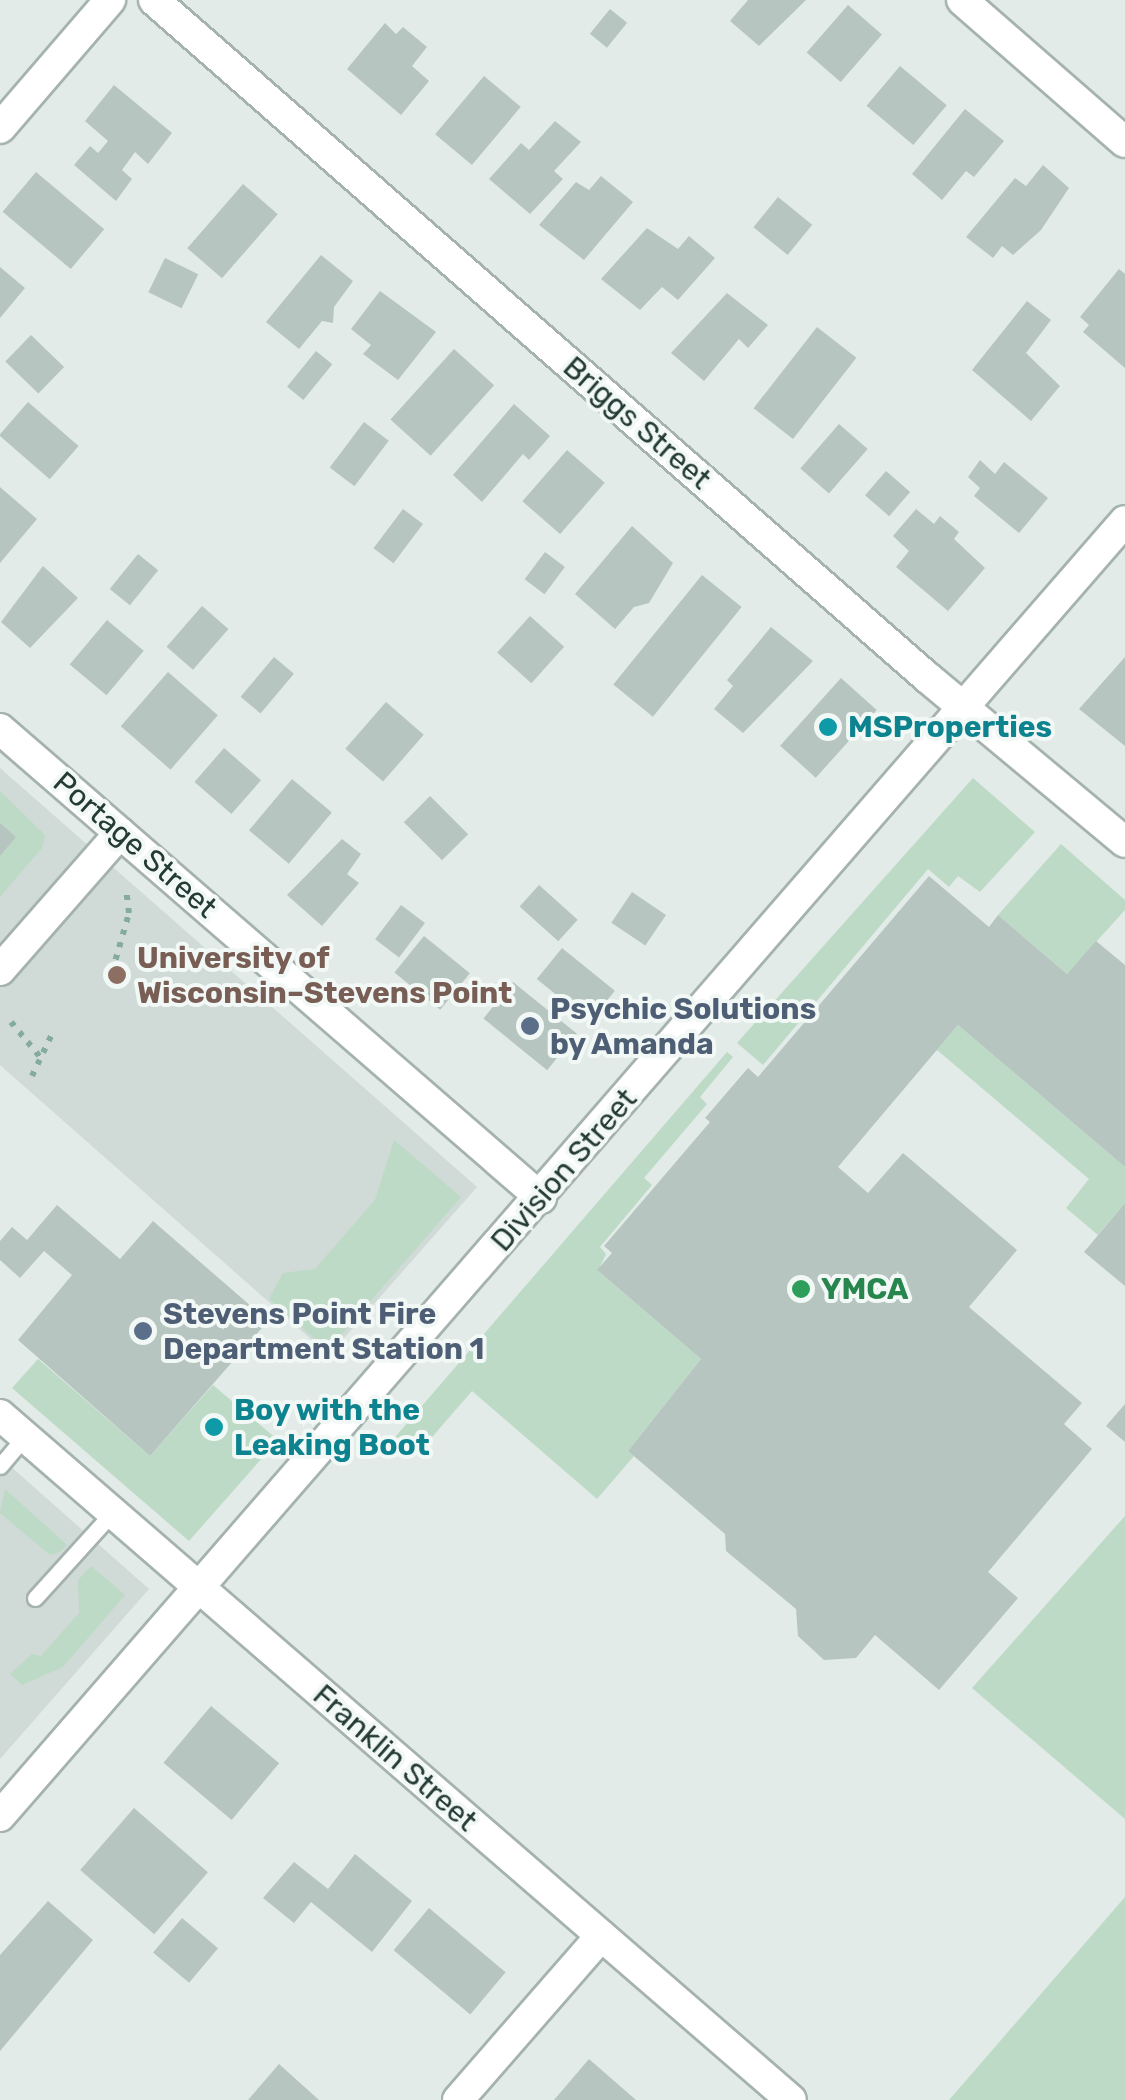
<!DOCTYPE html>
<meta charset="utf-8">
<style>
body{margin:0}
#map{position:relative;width:1125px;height:2100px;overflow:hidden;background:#e2ebe7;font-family:Rubik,sans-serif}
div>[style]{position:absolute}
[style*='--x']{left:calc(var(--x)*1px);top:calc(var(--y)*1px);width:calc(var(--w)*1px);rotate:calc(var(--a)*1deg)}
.built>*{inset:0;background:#d0dad6}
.green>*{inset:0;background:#bddac6}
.building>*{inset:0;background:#b7c5c0;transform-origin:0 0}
.path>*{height:6px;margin-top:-3px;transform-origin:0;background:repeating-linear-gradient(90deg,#85aba1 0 5px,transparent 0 13px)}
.roads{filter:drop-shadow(2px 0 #a5b2ae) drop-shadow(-2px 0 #a5b2ae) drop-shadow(0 2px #a5b2ae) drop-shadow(0 -2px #a5b2ae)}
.service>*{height:15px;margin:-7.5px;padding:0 7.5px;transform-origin:7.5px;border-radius:7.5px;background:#fff}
.minor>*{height:30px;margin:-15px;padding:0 15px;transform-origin:15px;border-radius:15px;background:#fff}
.secondary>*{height:30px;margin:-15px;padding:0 15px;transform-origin:15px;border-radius:15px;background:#fff}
.dots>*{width:28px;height:28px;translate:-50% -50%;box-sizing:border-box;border:5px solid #f2f8f5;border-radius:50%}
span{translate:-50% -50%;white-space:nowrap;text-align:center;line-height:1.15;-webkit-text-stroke:8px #f2f8f5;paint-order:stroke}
.street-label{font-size:30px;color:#243a35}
.culture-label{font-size:30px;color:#0d838f;font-weight:700}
.left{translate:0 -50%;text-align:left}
.education-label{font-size:30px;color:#785e54;font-weight:700}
.service-label{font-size:30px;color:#4e5e75;font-weight:700}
.leisure-label{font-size:30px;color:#27864d;font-weight:700}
</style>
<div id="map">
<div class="built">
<i style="clip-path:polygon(0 768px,477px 1187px,329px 1355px,0 1065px)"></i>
<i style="clip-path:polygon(0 1457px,149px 1589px,0 1759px)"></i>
</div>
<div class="green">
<i style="clip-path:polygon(973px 778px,1035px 832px,980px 892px,958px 876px,949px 887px,928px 869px,763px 1065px,737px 1043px)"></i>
<i style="clip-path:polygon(0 791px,45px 835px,42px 848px,0 897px)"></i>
<i style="clip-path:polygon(1061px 844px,1125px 900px,1125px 910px,1067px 974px,998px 915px)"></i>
<i style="clip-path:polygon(958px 1025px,1125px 1167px,1125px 1203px,1098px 1235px,1066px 1208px,1089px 1179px,937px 1050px)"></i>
<i style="clip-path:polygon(727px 1052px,733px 1057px,700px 1097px,707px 1104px,644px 1178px,652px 1185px,600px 1247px,606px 1254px,598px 1271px,701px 1359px,628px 1451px,634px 1456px,597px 1499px,472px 1391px,420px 1451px,390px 1443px)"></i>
<i style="clip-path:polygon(394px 1140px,461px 1197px,328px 1350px,269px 1299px,283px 1273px,315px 1269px,375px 1200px)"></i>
<i style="clip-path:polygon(38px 1359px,150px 1456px,213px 1385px,278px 1440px,189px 1541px,12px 1388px)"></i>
<i style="clip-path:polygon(5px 1489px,67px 1545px,60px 1552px,50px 1555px,0 1513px)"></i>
<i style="clip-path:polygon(1125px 1516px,1125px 1819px,972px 1688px)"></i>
<i style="clip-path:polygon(91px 1566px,125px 1595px,63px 1667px,22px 1685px,10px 1674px,32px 1654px,41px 1656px,79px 1613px,78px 1580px)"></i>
<i style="clip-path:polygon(1125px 1897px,1125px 2100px,949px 2100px)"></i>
</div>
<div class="building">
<i style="clip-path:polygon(748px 0,806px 0,759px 46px,730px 21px)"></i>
<i style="left:848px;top:5px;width:45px;height:63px;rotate:41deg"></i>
<i style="left:610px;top:9px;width:22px;height:32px;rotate:39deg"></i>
<i style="clip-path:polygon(385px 23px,396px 34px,403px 27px,427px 47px,412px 66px,429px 81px,401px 115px,347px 69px)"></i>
<i style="left:900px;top:66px;width:61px;height:52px;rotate:40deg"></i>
<i style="left:484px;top:76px;width:48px;height:76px;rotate:40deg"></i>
<i style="clip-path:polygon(114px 85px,172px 133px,148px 164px,135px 152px,122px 170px,132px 179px,116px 201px,74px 165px,90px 146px,98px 153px,108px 141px,85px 121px)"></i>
<i style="clip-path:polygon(965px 109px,1004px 141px,974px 177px,966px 171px,942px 200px,912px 174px)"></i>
<i style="clip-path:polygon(555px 121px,581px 142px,554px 171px,563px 179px,530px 214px,489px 179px,521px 143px,529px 150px)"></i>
<i style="clip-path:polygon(1043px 165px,1069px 188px,1041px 230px,1013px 255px,1002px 246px,993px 258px,966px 237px,1015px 178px,1026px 186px)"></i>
<i style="left:36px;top:172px;width:89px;height:52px;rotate:40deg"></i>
<i style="clip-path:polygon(601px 176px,633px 202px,584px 260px,539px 225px,576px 182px,589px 190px)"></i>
<i style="left:243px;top:184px;width:46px;height:85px;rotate:41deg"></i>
<i style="left:778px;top:197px;width:44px;height:39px;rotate:39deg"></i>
<i style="clip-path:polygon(647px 228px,678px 249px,689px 236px,715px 258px,678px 300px,662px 287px,640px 310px,601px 279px)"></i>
<i style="clip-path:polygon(321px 255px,353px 281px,334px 307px,333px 323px,322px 321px,299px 349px,266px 322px)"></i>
<i style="left:165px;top:258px;width:37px;height:38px;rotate:26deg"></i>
<i style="clip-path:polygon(0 267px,25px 288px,0 318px)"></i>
<i style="clip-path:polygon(1119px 269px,1125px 274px,1125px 368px,1083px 332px,1089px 325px,1080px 317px)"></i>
<i style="clip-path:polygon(380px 291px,436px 332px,398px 380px,363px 354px,371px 345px,351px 329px)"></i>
<i style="clip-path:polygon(727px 293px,768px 325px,748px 348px,739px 339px,704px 381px,671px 353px)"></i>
<i style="clip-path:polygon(1027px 301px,1051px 320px,1026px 353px,1060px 386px,1031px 421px,972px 370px)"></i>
<i style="left:817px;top:327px;width:50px;height:103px;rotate:38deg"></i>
<i style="left:31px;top:335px;width:46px;height:37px;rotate:44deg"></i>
<i style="left:454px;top:349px;width:54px;height:95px;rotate:42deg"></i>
<i style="left:316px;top:351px;width:21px;height:46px;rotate:39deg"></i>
<i style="left:28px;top:402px;width:67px;height:44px;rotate:41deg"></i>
<i style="clip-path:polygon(514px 404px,550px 436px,529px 460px,523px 454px,482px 502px,453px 475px)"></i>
<i style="left:364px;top:422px;width:31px;height:57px;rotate:37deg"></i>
<i style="left:839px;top:424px;width:38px;height:59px;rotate:41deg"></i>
<i style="left:567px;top:450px;width:50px;height:68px;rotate:41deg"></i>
<i style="clip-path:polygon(980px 460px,995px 474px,1004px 462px,1048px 498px,1019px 533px,974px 496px,980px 488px,968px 477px)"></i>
<i style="left:886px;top:471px;width:32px;height:32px;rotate:41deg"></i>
<i style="clip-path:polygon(0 487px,37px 519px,0 563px)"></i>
<i style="left:403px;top:509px;width:25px;height:49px;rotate:37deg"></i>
<i style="clip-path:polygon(916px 509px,934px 524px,940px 516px,959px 532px,954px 539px,985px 568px,948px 611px,896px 567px,909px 551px,893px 536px)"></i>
<i style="clip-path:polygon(632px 526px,673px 563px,649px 603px,634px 607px,615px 629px,575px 594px)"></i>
<i style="left:545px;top:552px;width:25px;height:34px;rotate:37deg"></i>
<i style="left:138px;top:554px;width:26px;height:45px;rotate:39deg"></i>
<i style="clip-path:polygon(43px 566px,78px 598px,30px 648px,1px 622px)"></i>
<i style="left:702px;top:575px;width:51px;height:141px;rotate:39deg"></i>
<i style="left:202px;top:606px;width:35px;height:54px;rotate:41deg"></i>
<i style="left:530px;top:616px;width:46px;height:49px;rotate:42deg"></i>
<i style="left:107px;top:620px;width:48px;height:58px;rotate:40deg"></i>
<i style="clip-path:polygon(771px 627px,813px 661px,743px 733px,714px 709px,733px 686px,727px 680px)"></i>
<i style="left:274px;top:657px;width:26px;height:52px;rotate:40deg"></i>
<i style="clip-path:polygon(1125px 657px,1125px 746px,1079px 709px)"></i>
<i style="left:168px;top:672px;width:66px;height:72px;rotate:41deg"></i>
<i style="left:841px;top:678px;width:48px;height:91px;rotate:42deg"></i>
<i style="left:386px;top:702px;width:50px;height:62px;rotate:41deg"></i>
<i style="left:224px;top:748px;width:49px;height:45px;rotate:41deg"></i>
<i style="left:292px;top:779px;width:52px;height:67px;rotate:40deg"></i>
<i style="left:430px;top:796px;width:54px;height:37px;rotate:45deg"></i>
<i style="clip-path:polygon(0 823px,16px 837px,0 856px)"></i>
<i style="clip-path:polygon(342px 839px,361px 854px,347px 874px,359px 883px,322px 926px,287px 895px)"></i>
<i style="clip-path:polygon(929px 876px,989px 927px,998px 915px,1067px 974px,1096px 941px,1125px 965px,1125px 1167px,958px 1025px,838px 1167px,868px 1193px,903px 1153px,1017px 1250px,969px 1307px,1082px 1403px,1064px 1424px,1092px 1449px,988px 1572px,1018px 1598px,939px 1690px,875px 1635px,856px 1658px,824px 1660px,798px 1636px,796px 1609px,726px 1551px,725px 1534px,628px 1451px,701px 1359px,597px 1270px,612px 1253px,604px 1246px,710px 1122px,705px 1118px,748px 1068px,758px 1077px)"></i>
<i style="left:539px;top:885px;width:52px;height:29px;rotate:42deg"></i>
<i style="left:632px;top:892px;width:41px;height:37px;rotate:34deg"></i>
<i style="left:401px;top:905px;width:30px;height:43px;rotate:37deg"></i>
<i style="left:424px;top:936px;width:59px;height:47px;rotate:39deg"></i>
<i style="left:562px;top:948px;width:68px;height:40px;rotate:39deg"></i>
<i style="left:513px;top:982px;width:82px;height:47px;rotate:39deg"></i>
<i style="clip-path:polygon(1125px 1203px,1125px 1286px,1084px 1252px)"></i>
<i style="clip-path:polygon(57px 1205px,120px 1259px,153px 1221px,268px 1321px,150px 1456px,18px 1340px,72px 1275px,44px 1251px,20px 1278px,0 1260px,0 1241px,12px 1227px,27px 1240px)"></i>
<i style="clip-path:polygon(1125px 1404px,1125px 1442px,1106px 1426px)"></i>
<i style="left:211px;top:1706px;width:89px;height:74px;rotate:40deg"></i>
<i style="left:134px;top:1808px;width:98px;height:82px;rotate:41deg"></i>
<i style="clip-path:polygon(355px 1854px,412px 1901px,372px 1952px,311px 1902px,294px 1923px,263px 1898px,294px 1862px,328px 1889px)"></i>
<i style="clip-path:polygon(48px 1901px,93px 1940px,0 2051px,0 1955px)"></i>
<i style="left:429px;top:1908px;width:100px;height:55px;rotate:40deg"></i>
<i style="left:182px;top:1918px;width:47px;height:45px;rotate:40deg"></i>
<i style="clip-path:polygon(589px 2059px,636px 2100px,554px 2100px)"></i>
<i style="clip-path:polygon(279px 2064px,319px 2100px,248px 2100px)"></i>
</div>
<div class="path">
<i style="--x:112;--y:972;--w:61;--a:-73.9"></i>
<i style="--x:129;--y:913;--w:23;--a:-97"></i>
<i style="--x:11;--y:1022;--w:47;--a:50.2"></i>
<i style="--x:32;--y:1076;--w:47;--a:-64.5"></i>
</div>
<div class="roads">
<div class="service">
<i style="--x:0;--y:1466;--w:39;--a:-50"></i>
<i style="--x:35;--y:1598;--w:115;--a:-47.8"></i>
</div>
<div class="minor">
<i style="--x:154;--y:0;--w:1029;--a:41.22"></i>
<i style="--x:928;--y:678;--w:256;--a:39.8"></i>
<i style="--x:962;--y:0;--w:216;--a:41.1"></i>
<i style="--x:0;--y:128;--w:169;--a:-49.3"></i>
<i style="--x:0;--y:729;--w:716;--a:40.92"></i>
<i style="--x:0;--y:970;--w:182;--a:-48.8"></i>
<i style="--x:0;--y:1415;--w:1046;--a:40.89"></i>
<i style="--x:458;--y:2100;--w:218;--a:-48.9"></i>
</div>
<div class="secondary">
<i style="--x:0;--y:1816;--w:1715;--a:-49.02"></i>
</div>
</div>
<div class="dots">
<i style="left:828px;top:727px;background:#0f9aa8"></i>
<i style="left:117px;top:975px;background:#8d6e63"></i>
<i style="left:530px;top:1026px;background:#5c6f8a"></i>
<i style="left:801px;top:1289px;background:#2e9e5b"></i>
<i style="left:143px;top:1331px;background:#5c6f8a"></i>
<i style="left:214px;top:1427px;background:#0f9aa8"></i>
</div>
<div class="street-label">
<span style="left:637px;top:423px;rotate:41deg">Briggs Street</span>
<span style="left:135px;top:845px;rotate:41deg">Portage Street</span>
<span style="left:564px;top:1170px;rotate:-49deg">Division Street</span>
<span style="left:395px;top:1758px;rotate:41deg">Franklin Street</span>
</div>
<div class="culture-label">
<span class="left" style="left:848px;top:727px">MSProperties</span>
<span class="left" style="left:234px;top:1427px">Boy with the<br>Leaking Boot</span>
</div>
<div class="education-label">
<span class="left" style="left:137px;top:975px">University of<br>Wisconsin–Stevens Point</span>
</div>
<div class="service-label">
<span class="left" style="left:550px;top:1026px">Psychic Solutions<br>by Amanda</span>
<span class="left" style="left:163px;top:1331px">Stevens Point Fire<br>Department Station 1</span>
</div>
<div class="leisure-label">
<span class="left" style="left:821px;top:1289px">YMCA</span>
</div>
</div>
